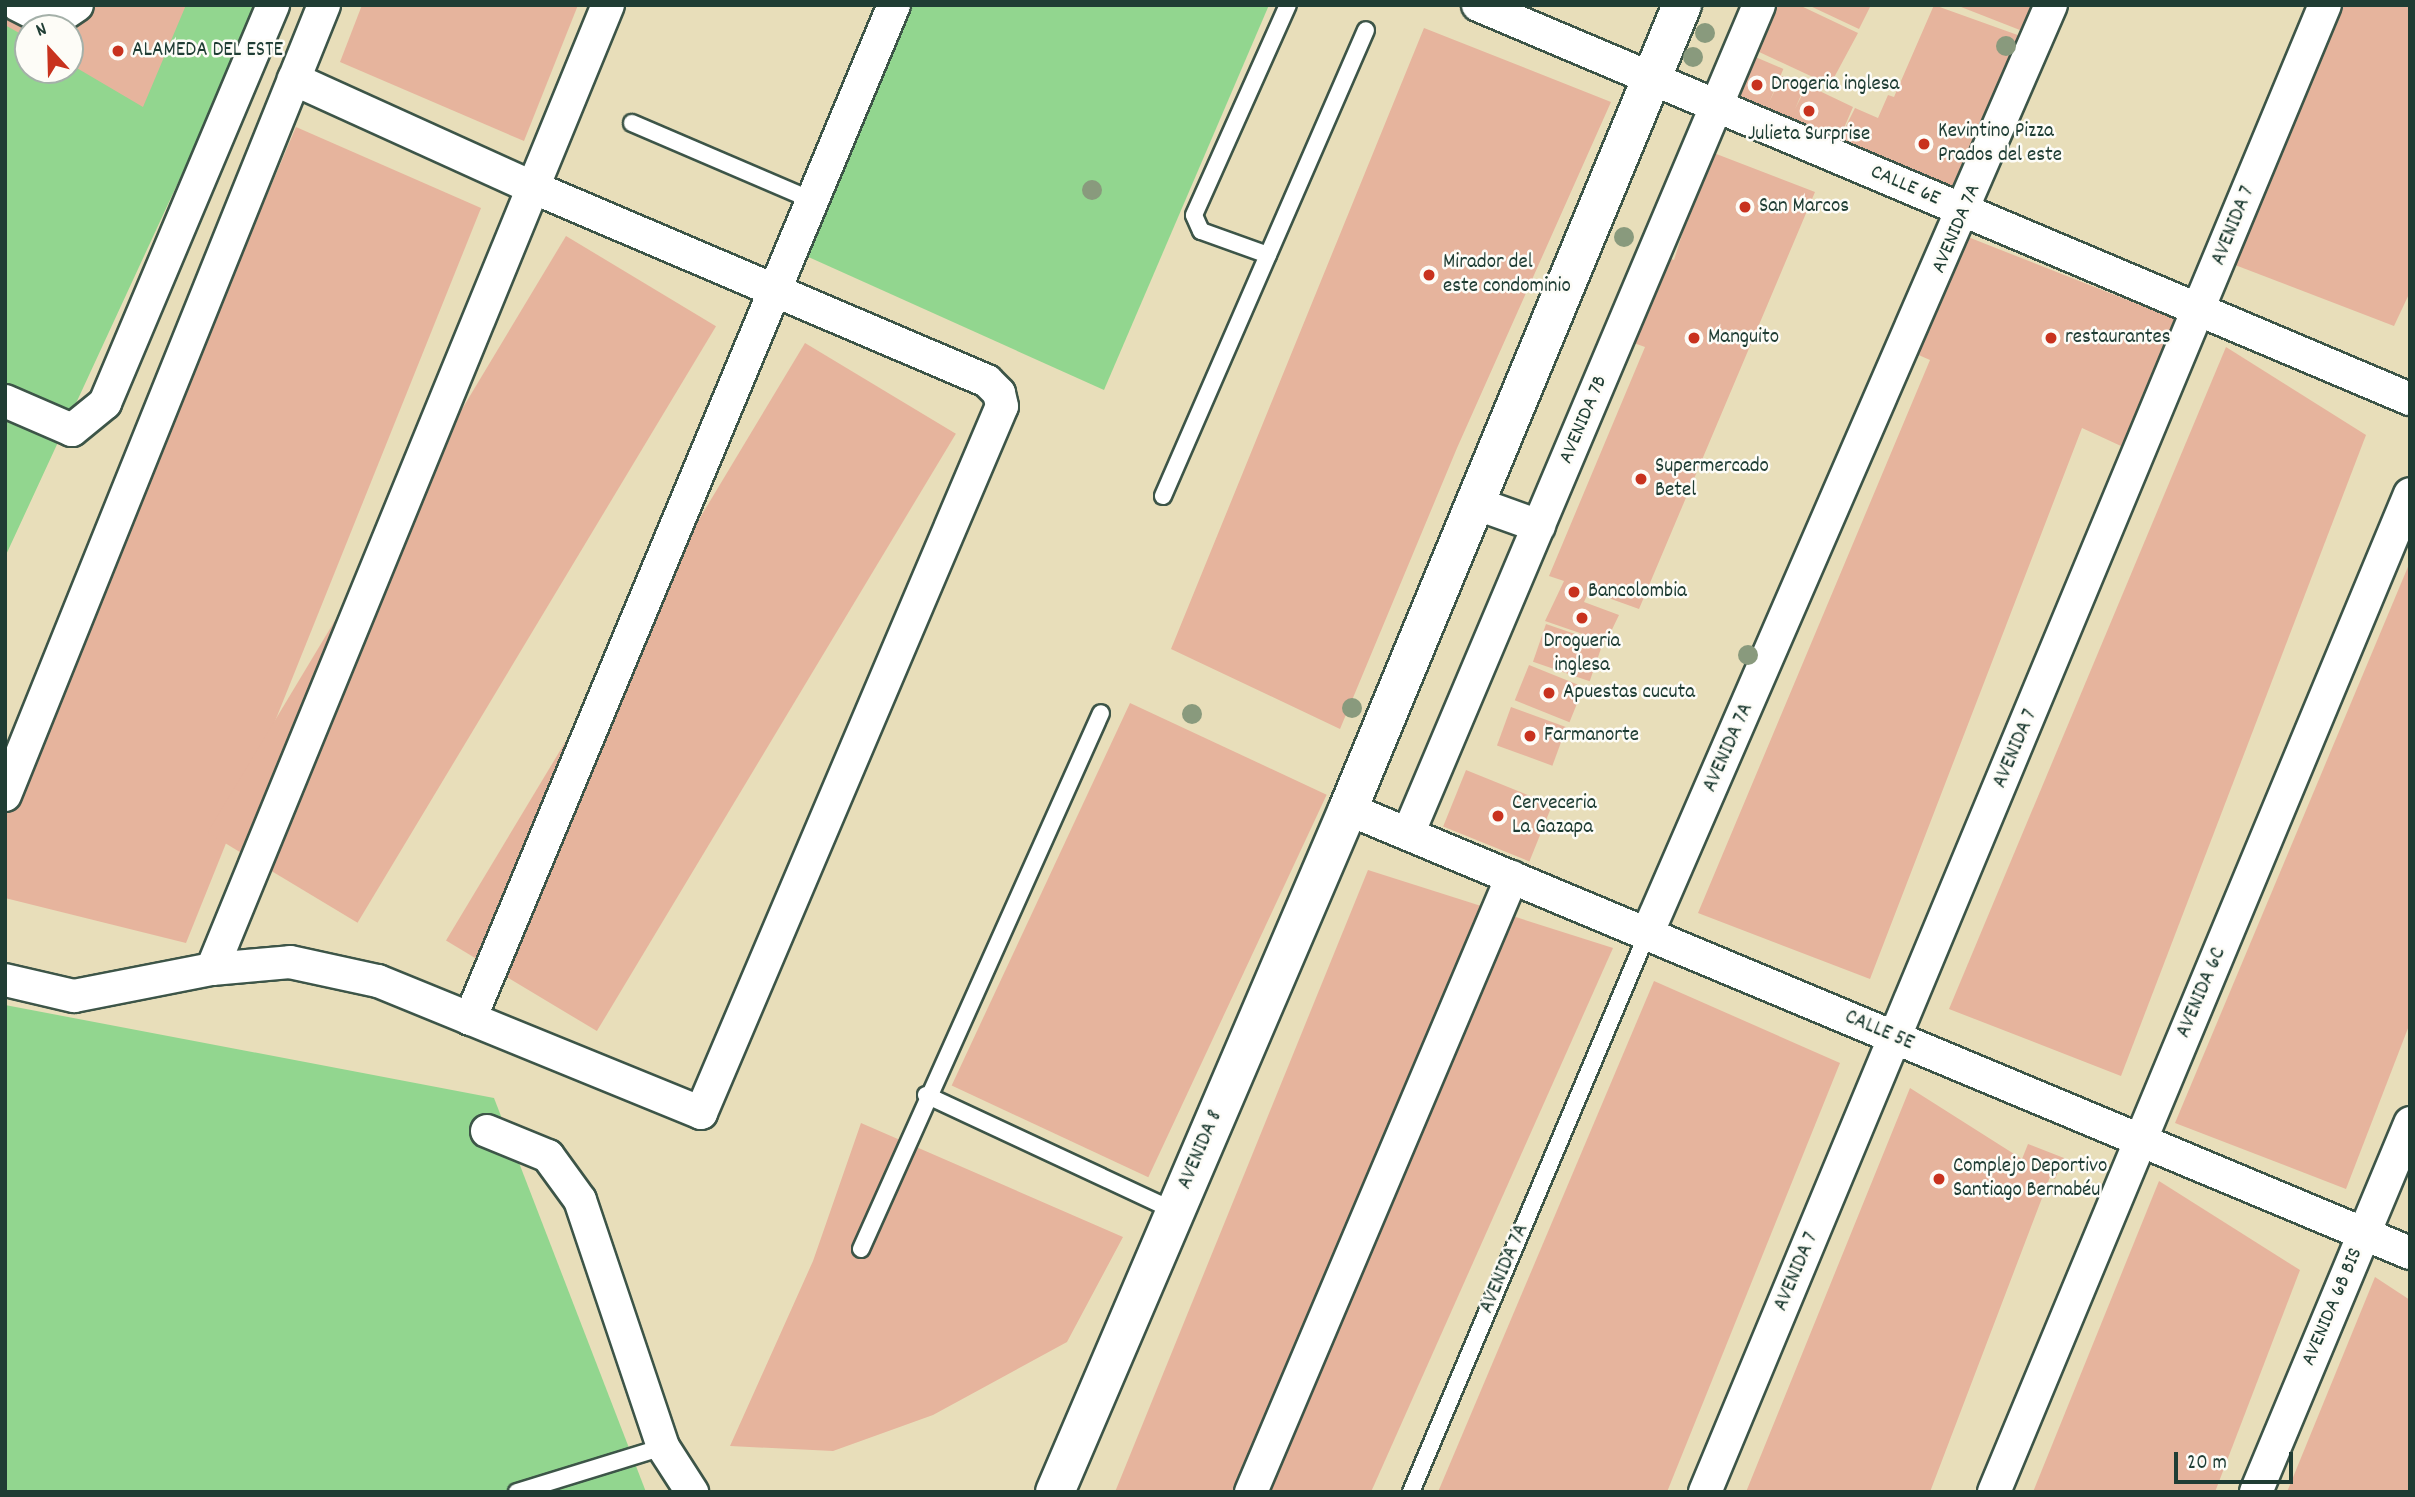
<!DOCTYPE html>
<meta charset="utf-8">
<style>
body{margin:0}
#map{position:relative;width:2415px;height:1497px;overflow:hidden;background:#e8deba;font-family:Dekko,sans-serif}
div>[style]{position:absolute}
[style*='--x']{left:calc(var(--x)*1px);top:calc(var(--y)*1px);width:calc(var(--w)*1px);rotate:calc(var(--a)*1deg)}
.green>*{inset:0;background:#92d68f}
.building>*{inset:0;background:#e6b49d;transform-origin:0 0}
.roads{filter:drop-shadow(2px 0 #3d5548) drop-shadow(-2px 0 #3d5548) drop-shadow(0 2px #3d5548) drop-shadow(0 -2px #3d5548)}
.service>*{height:16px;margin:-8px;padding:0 8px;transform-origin:8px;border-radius:8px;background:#fff}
.minor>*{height:32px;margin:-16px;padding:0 16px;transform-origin:16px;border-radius:16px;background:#fff}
.tertiary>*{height:38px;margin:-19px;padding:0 19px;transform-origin:19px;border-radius:19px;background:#fff}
.trees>*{width:20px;height:20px;margin:-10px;border-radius:50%;background:#899a7d}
.dots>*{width:19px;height:19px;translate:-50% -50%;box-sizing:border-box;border:4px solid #fdfcf7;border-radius:50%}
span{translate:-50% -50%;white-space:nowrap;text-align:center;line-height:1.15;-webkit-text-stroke:5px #fdfcf7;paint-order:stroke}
.poi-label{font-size:21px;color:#1f3d34}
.left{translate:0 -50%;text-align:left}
.street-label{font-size:21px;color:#1f3d34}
.frame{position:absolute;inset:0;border:7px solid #1f3d34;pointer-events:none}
.north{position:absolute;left:14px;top:14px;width:70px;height:70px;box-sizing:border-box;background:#fdfcf7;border:2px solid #a4b0a9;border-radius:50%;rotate:338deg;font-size:19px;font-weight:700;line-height:28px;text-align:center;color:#1f3d34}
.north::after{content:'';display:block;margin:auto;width:24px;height:32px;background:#c8321e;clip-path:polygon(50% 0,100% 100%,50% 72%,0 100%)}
.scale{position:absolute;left:2174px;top:1452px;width:119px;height:32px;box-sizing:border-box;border:4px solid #1f3d34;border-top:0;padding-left:9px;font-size:21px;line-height:24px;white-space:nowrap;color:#1f3d34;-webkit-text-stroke:5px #fdfcf7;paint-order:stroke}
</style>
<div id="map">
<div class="green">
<i style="clip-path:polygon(evenodd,5px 5px,260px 5px,5px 557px,5px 5px,28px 28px,70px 28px,70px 70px,28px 70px,28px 28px)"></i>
<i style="clip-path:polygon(910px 5px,1269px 5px,1104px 390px,804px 255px)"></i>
<i style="clip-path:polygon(5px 1005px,494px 1098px,646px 1492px,5px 1492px)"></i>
</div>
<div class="building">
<i style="clip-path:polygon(5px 5px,186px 5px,143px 107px,70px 64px,70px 28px,28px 28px,28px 38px,5px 25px)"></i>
<i style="clip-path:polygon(362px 5px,578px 5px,524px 141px,340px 62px)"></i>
<i style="clip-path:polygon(1776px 5px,1799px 5px,1858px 33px,1830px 85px,1757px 51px)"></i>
<i style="clip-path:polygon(1808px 5px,1871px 5px,1859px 29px)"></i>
<i style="clip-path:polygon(1934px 5px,2026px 38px,1958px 200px,1763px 114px,1782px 76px,1805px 86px,1795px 109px,1807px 85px,1853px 107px,1838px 142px,1855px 108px,1878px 118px,1888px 95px,1894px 97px)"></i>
<i style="clip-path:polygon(1956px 5px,2036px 5px,2025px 32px)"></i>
<i style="clip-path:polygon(2331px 5px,2410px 5px,2410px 292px,2394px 326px,2222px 260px)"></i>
<i style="clip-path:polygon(1424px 28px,1611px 102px,1457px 448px,1340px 729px,1171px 649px)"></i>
<i style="left:1753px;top:56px;width:33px;height:50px;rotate:23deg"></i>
<i style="clip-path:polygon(296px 127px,481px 208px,186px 943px,5px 898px,5px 812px)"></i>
<i style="clip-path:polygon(1706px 150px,1815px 192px,1639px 609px,1589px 591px,1584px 602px,1619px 615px,1606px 642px,1545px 621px,1564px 581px,1549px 576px,1645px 347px,1631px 342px,1663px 256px,1674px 260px,1685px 225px,1676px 221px)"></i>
<i style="clip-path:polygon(1963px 235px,2188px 324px,2134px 452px,2082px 428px,1870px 979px,1698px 913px,1930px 360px,1914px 353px)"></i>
<i style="left:566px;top:236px;width:175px;height:696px;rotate:31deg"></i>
<i style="left:805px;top:343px;width:176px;height:697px;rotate:31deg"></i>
<i style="clip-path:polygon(2226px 347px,2366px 435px,2121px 1076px,1949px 1009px)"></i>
<i style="clip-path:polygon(2410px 562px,2410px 1023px,2346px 1189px,2175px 1123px)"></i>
<i style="left:1546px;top:624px;width:60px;height:40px;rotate:19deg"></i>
<i style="left:1529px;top:665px;width:59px;height:38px;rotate:22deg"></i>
<i style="left:1130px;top:703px;width:217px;height:422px;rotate:25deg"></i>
<i style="left:1511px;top:707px;width:59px;height:41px;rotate:20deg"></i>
<i style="left:1466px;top:770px;width:93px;height:61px;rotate:22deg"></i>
<i style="clip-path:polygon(1368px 870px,1613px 948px,1371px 1492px,1115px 1492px)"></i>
<i style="clip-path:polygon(1654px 981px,1840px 1063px,1667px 1492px,1438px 1492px)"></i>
<i style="clip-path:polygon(1910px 1088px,2022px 1159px,2028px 1144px,2064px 1158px,2055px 1179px,2050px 1177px,1930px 1492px,1746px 1492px)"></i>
<i style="clip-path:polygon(861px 1123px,1123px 1237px,1067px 1342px,933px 1415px,833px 1451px,730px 1446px,813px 1261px)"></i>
<i style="clip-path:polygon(2159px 1181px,2300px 1270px,2215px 1492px,2033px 1492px)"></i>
<i style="clip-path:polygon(2375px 1277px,2410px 1300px,2410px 1492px,2287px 1492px)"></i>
</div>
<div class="roads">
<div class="service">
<i style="--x:632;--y:123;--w:196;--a:23.2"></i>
<i style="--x:1268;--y:255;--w:71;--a:-160.3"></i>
<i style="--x:1201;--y:231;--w:17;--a:-114"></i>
<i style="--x:1194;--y:215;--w:230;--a:-65.9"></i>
<i style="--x:1163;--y:496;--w:508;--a:-66.46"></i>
<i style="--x:926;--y:1095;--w:275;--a:25"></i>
<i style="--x:861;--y:1249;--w:587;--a:-65.88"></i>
<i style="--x:517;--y:1492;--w:153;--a:-17.1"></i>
<i style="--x:1411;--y:1492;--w:606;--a:-67.07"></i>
</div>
<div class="minor">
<i style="--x:18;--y:5;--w:38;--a:27"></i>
<i style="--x:52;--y:22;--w:30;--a:-34"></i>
<i style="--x:1478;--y:5;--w:1012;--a:22.92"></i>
<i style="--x:5;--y:401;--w:73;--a:23.4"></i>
<i style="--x:72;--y:430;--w:43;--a:-39.3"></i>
<i style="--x:105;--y:403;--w:432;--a:-67.1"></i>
<i style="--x:1475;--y:503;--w:68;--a:19.8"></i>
<i style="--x:5;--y:795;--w:852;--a:-68.01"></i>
<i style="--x:1348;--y:809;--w:1151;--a:22.69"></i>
<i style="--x:1408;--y:834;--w:900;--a:-67.05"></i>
<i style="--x:1647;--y:934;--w:1013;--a:-66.5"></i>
<i style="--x:212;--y:969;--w:1042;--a:-67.67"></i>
<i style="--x:5;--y:980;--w:71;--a:13.1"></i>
<i style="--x:74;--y:996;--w:141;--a:-11.1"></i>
<i style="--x:212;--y:969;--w:78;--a:-5.1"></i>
<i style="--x:290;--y:962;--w:90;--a:12.2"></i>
<i style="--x:378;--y:981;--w:349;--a:22.2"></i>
<i style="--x:701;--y:1113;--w:768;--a:-66.94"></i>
<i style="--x:1002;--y:406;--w:13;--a:-103"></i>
<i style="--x:999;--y:393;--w:17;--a:-135"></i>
<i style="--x:987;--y:381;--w:490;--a:-156.9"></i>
<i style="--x:536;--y:189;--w:266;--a:-155.6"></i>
<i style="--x:470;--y:1019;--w:1099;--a:-67.31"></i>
<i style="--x:487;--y:1131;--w:66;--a:22.3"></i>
<i style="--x:548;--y:1156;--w:54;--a:54"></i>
<i style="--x:580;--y:1200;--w:261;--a:71.4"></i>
<i style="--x:663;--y:1447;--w:54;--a:57.2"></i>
<i style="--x:1251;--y:1492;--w:668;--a:-67"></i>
<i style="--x:1705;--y:1492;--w:1611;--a:-67.37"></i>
<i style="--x:1994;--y:1492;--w:1081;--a:-67.37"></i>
<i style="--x:2256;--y:1492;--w:400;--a:-67.3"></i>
</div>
<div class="tertiary">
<i style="--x:1055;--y:1492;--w:743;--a:-66.78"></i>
<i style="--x:1348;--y:809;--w:871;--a:-67.44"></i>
</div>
</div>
<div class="trees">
<i style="left:1705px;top:33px"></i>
<i style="left:2006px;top:46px"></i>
<i style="left:1693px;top:57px"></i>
<i style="left:1092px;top:190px"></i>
<i style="left:1624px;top:237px"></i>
<i style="left:1748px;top:655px"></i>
<i style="left:1352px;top:708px"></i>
<i style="left:1192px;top:714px"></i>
</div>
<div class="dots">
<i style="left:118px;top:51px;background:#c8321e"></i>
<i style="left:1757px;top:85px;background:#c8321e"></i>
<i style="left:1809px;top:111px;background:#c8321e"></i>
<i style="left:1924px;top:144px;background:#c8321e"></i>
<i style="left:1745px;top:207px;background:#c8321e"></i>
<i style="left:1429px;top:275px;background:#c8321e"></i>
<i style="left:1694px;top:338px;background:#c8321e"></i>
<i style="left:2051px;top:338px;background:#c8321e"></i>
<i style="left:1641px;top:479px;background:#c8321e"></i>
<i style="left:1574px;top:592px;background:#c8321e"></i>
<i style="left:1582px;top:618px;background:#c8321e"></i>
<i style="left:1549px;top:693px;background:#c8321e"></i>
<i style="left:1530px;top:736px;background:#c8321e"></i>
<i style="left:1498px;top:816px;background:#c8321e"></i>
<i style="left:1939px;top:1179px;background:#c8321e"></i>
</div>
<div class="poi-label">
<span class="left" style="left:132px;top:51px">ALAMEDA DEL ESTE</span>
<span class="left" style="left:1771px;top:85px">Drogeria inglesa</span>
<span class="left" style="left:1938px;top:144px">Kevintino Pizza<br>Prados del este</span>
<span style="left:1809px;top:135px">Julieta Surprise</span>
<span class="left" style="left:1759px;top:207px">San Marcos</span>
<span class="left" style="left:1443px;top:275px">Mirador del<br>este condominio</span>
<span class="left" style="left:1708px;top:338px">Manguito</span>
<span class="left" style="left:2065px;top:338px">restaurantes</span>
<span class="left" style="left:1655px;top:479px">Supermercado<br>Betel</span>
<span class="left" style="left:1588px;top:592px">Bancolombia</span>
<span style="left:1582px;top:654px">Drogueria<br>inglesa</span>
<span class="left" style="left:1563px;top:693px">Apuestas cucuta</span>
<span class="left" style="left:1544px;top:736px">Farmanorte</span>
<span class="left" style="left:1512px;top:816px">Cerveceria<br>La Gazapa</span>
<span class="left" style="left:1953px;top:1179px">Complejo Deportivo<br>Santiago Bernabéu</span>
</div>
<div class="street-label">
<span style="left:1905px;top:186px;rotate:23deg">CALLE 6E</span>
<span style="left:2234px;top:226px;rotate:-68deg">AVENIDA 7</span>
<span style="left:1957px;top:229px;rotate:-67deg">AVENIDA 7A</span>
<span style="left:1584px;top:420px;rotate:-67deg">AVENIDA 7B</span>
<span style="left:1729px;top:748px;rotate:-66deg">AVENIDA 7A</span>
<span style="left:2016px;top:749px;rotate:-67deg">AVENIDA 7</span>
<span style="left:2202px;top:993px;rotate:-67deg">AVENIDA 6C</span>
<span style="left:1879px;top:1031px;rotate:23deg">CALLE 5E</span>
<span style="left:1201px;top:1150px;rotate:-67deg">AVENIDA 8</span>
<span style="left:1505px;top:1269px;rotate:-67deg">AVENIDA 7A</span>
<span style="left:1797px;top:1272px;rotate:-67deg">AVENIDA 7</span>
<span style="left:2333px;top:1307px;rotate:-67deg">AVENIDA 6B BIS</span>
</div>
<div class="frame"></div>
<div class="north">N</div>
<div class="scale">20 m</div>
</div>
